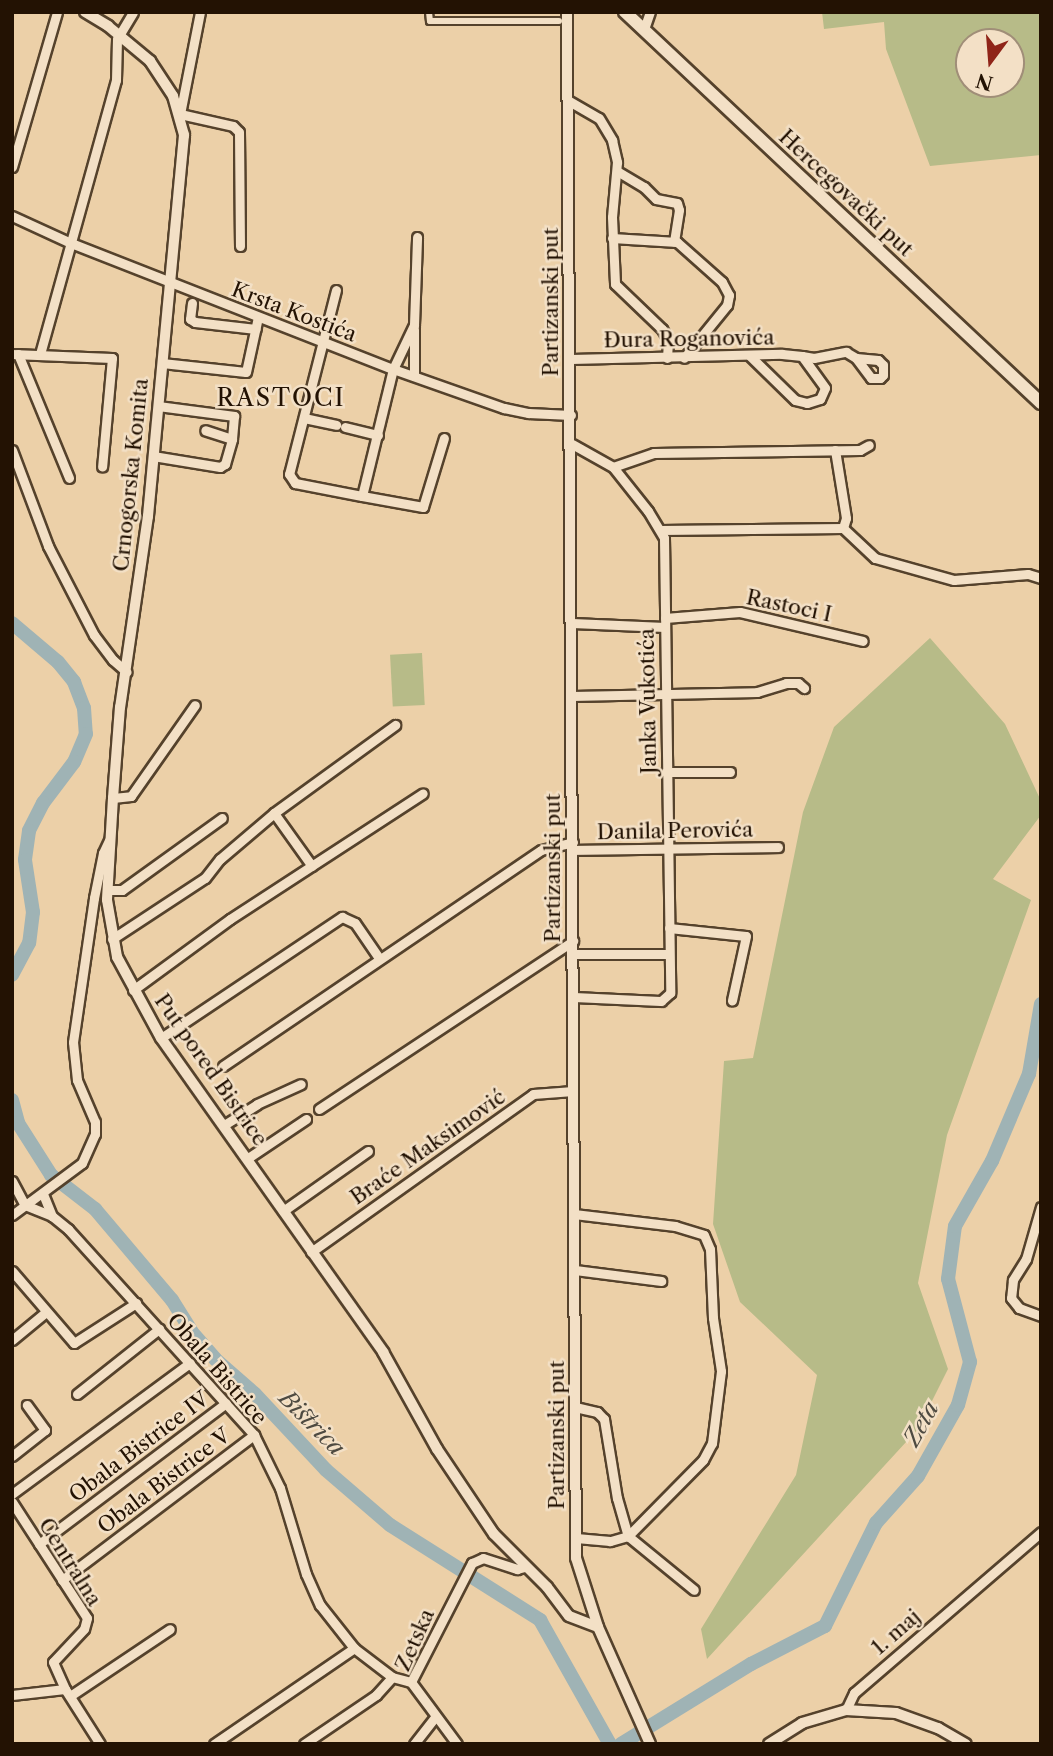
<!DOCTYPE html>
<meta charset="utf-8">
<style>
body{margin:0}
#map{position:relative;width:1053px;height:1756px;overflow:hidden;background:#ecd0a8;font-family:"Libre Caslon Text",serif}
div>[style]{position:absolute}
[style*='--x']{left:calc(var(--x)*1px);top:calc(var(--y)*1px);width:calc(var(--w)*1px);rotate:calc(var(--a)*1deg)}
.green>*{inset:0;background:#b7bb88;transform-origin:0 0}
.river>*{height:14px;margin:-7px;padding:0 7px;transform-origin:7px;border-radius:7px;background:#9fb3b5}
.roads{filter:drop-shadow(2px 0 #55422c) drop-shadow(-2px 0 #55422c) drop-shadow(0 2px #55422c) drop-shadow(0 -2px #55422c)}
.pedestrian>*{height:6px;margin:-3px;padding:0 3px;transform-origin:3px;border-radius:3px;background:#f3e0c6}
.minor>*{height:9px;margin:-4.5px;padding:0 4.5px;transform-origin:4.5px;border-radius:4.5px;background:#f3e0c6}
.tertiary>*{height:10px;margin:-5px;padding:0 5px;transform-origin:5px;border-radius:5px;background:#f3e0c6}
.secondary>*{height:12px;margin:-6px;padding:0 6px;transform-origin:6px;border-radius:6px;background:#f3e0c6}
span{translate:-50% -50%;white-space:nowrap;text-align:center;line-height:1.15;-webkit-text-stroke:5px #f3e0c6;paint-order:stroke}
.street-label{font-size:21px;color:#231203}
.water-label{font-size:23px;color:#4e4a41;font-style:italic}
.quarter-label{font-size:24px;color:#231203;letter-spacing:2px}
.frame{position:absolute;inset:0;border:14px solid #231203;pointer-events:none}
.north{position:absolute;left:955px;top:28px;width:70px;height:70px;box-sizing:border-box;background:#f3e0c6;border:2px solid #a08e78;border-radius:50%;rotate:196deg;font-size:19px;font-weight:700;line-height:28px;text-align:center;color:#231203}
.north::after{content:'';display:block;margin:auto;width:24px;height:32px;background:#8f2418;clip-path:polygon(50% 0,100% 100%,50% 72%,0 100%)}
</style>
<div id="map">
<div class="green">
<i style="clip-path:polygon(evenodd,822px 12px,1041px 12px,1041px 155px,930px 166px,886px 49px,884px 22px,824px 29px,822px 12px,969px 42px,1011px 42px,1011px 84px,969px 84px,969px 42px)"></i>
<i style="clip-path:polygon(930px 638px,1005px 724px,1041px 801px,1041px 815px,993px 879px,1031px 900px,947px 1135px,918px 1283px,948px 1369px,918px 1429px,707px 1659px,701px 1629px,796px 1475px,817px 1375px,740px 1302px,713px 1224px,724px 1061px,753px 1058px,803px 812px,834px 727px)"></i>
<i style="left:422px;top:653px;width:52px;height:32px;rotate:87deg"></i>
</div>
<div class="river">
<i style="--x:12;--y:623;--w:60;--a:40.3"></i>
<i style="--x:58;--y:662;--w:26;--a:51"></i>
<i style="--x:74;--y:682;--w:28;--a:69"></i>
<i style="--x:84;--y:708;--w:26;--a:86"></i>
<i style="--x:86;--y:734;--w:30;--a:113"></i>
<i style="--x:74;--y:762;--w:51;--a:127.1"></i>
<i style="--x:43;--y:803;--w:31;--a:117"></i>
<i style="--x:29;--y:831;--w:29;--a:98"></i>
<i style="--x:25;--y:860;--w:53;--a:81.3"></i>
<i style="--x:33;--y:912;--w:31;--a:97"></i>
<i style="--x:29;--y:943;--w:36;--a:118"></i>
<i style="--x:12;--y:1100;--w:24;--a:75"></i>
<i style="--x:18;--y:1123;--w:62;--a:57.6"></i>
<i style="--x:51;--y:1175;--w:56;--a:37.7"></i>
<i style="--x:95;--y:1209;--w:119;--a:49.8"></i>
<i style="--x:172;--y:1300;--w:36;--a:58"></i>
<i style="--x:191;--y:1331;--w:37;--a:49"></i>
<i style="--x:215;--y:1359;--w:53;--a:41.2"></i>
<i style="--x:255;--y:1394;--w:104;--a:46.9"></i>
<i style="--x:326;--y:1470;--w:84;--a:40.7"></i>
<i style="--x:390;--y:1525;--w:178;--a:32.3"></i>
<i style="--x:540;--y:1620;--w:142;--a:60.6"></i>
<i style="--x:621;--y:1744;--w:153;--a:-31.6"></i>
<i style="--x:751;--y:1664;--w:83;--a:-27.2"></i>
<i style="--x:825;--y:1626;--w:115;--a:-63.7"></i>
<i style="--x:876;--y:1523;--w:63;--a:-48.2"></i>
<i style="--x:918;--y:1476;--w:81;--a:-60.6"></i>
<i style="--x:958;--y:1405;--w:45;--a:-74.4"></i>
<i style="--x:970;--y:1362;--w:86;--a:-104.8"></i>
<i style="--x:948;--y:1279;--w:53;--a:-82.5"></i>
<i style="--x:955;--y:1226;--w:75;--a:-60.4"></i>
<i style="--x:992;--y:1161;--w:95;--a:-67"></i>
<i style="--x:1029;--y:1074;--w:71;--a:-80.3"></i>
</div>
<div class="roads">
<div class="pedestrian">
<i style="--x:429;--y:12;--w:9;--a:84"></i>
<i style="--x:430;--y:21;--w:129;--a:0"></i>
</div>
<div class="minor">
<i style="--x:200;--y:12;--w:104;--a:101.1"></i>
<i style="--x:180;--y:114;--w:54;--a:12.8"></i>
<i style="--x:233;--y:126;--w:8;--a:45"></i>
<i style="--x:239;--y:132;--w:114;--a:89.5"></i>
<i style="--x:644;--y:29;--w:18;--a:-71"></i>
<i style="--x:569;--y:101;--w:34;--a:30"></i>
<i style="--x:599;--y:118;--w:26;--a:59"></i>
<i style="--x:612;--y:140;--w:23;--a:77"></i>
<i style="--x:617;--y:162;--w:55;--a:95.2"></i>
<i style="--x:612;--y:217;--w:67;--a:87.4"></i>
<i style="--x:615;--y:284;--w:65;--a:43.8"></i>
<i style="--x:662;--y:329;--w:13;--a:61"></i>
<i style="--x:668;--y:340;--w:18;--a:93"></i>
<i style="--x:12;--y:167;--w:161;--a:-73.8"></i>
<i style="--x:617;--y:171;--w:31;--a:31"></i>
<i style="--x:644;--y:187;--w:17;--a:45"></i>
<i style="--x:656;--y:199;--w:21;--a:11"></i>
<i style="--x:677;--y:203;--w:7;--a:74"></i>
<i style="--x:679;--y:210;--w:32;--a:99"></i>
<i style="--x:12;--y:216;--w:65;--a:24.6"></i>
<i style="--x:71;--y:243;--w:346;--a:21.4"></i>
<i style="--x:393;--y:369;--w:118;--a:19.4"></i>
<i style="--x:504;--y:408;--w:25;--a:12"></i>
<i style="--x:528;--y:413;--w:43;--a:2.7"></i>
<i style="--x:612;--y:238;--w:65;--a:3.5"></i>
<i style="--x:677;--y:242;--w:60;--a:41.6"></i>
<i style="--x:722;--y:282;--w:15;--a:62"></i>
<i style="--x:729;--y:295;--w:10;--a:101"></i>
<i style="--x:727;--y:305;--w:68;--a:129.1"></i>
<i style="--x:336;--y:290;--w:190;--a:104.3"></i>
<i style="--x:289;--y:474;--w:11;--a:56"></i>
<i style="--x:295;--y:483;--w:68;--a:11"></i>
<i style="--x:362;--y:496;--w:131;--a:-76.3"></i>
<i style="--x:393;--y:369;--w:49;--a:-64.5"></i>
<i style="--x:414;--y:325;--w:88;--a:-88"></i>
<i style="--x:192;--y:303;--w:16;--a:97"></i>
<i style="--x:190;--y:319;--w:6;--a:31"></i>
<i style="--x:195;--y:322;--w:61;--a:6.5"></i>
<i style="--x:414;--y:329;--w:47;--a:90"></i>
<i style="--x:12;--y:354;--w:100;--a:2.3"></i>
<i style="--x:112;--y:358;--w:109;--a:95.2"></i>
<i style="--x:18;--y:354;--w:134;--a:67.6"></i>
<i style="--x:40;--y:354;--w:284;--a:-74.5"></i>
<i style="--x:116;--y:80;--w:41;--a:-88.6"></i>
<i style="--x:117;--y:39;--w:31;--a:-59"></i>
<i style="--x:802;--y:356;--w:12;--a:9"></i>
<i style="--x:814;--y:358;--w:33;--a:-11"></i>
<i style="--x:846;--y:352;--w:12;--a:31"></i>
<i style="--x:856;--y:358;--w:25;--a:53"></i>
<i style="--x:871;--y:378;--w:9;--a:0"></i>
<i style="--x:880;--y:378;--w:4;--a:-45"></i>
<i style="--x:883;--y:375;--w:10;--a:-90"></i>
<i style="--x:883;--y:365;--w:7;--a:-135"></i>
<i style="--x:878;--y:360;--w:22;--a:-175"></i>
<i style="--x:571;--y:359;--w:211;--a:-1.4"></i>
<i style="--x:782;--y:354;--w:20;--a:6"></i>
<i style="--x:802;--y:356;--w:39;--a:54"></i>
<i style="--x:825;--y:388;--w:12;--a:114"></i>
<i style="--x:820;--y:399;--w:14;--a:163"></i>
<i style="--x:807;--y:403;--w:12;--a:-166"></i>
<i style="--x:795;--y:400;--w:63;--a:-135.6"></i>
<i style="--x:162;--y:363;--w:84;--a:6.1"></i>
<i style="--x:246;--y:372;--w:56;--a:-77.7"></i>
<i style="--x:158;--y:406;--w:77;--a:7.5"></i>
<i style="--x:234;--y:416;--w:23;--a:95"></i>
<i style="--x:232;--y:439;--w:28;--a:-162"></i>
<i style="--x:304;--y:418;--w:33;--a:12"></i>
<i style="--x:345;--y:427;--w:34;--a:14"></i>
<i style="--x:572;--y:444;--w:47;--a:29.3"></i>
<i style="--x:613;--y:467;--w:56;--a:51.5"></i>
<i style="--x:648;--y:511;--w:31;--a:59"></i>
<i style="--x:664;--y:538;--w:455;--a:89.2"></i>
<i style="--x:670;--y:993;--w:12;--a:138"></i>
<i style="--x:661;--y:1001;--w:88;--a:-177.4"></i>
<i style="--x:12;--y:450;--w:103;--a:69.4"></i>
<i style="--x:48;--y:546;--w:100;--a:62.7"></i>
<i style="--x:94;--y:635;--w:31;--a:53"></i>
<i style="--x:113;--y:660;--w:18;--a:41"></i>
<i style="--x:835;--y:450;--w:69;--a:80.8"></i>
<i style="--x:846;--y:518;--w:10;--a:107"></i>
<i style="--x:153;--y:456;--w:68;--a:9.3"></i>
<i style="--x:220;--y:467;--w:6;--a:-31"></i>
<i style="--x:225;--y:464;--w:26;--a:-74"></i>
<i style="--x:613;--y:467;--w:43;--a:-18.9"></i>
<i style="--x:654;--y:453;--w:206;--a:-0.8"></i>
<i style="--x:860;--y:450;--w:10;--a:-29"></i>
<i style="--x:362;--y:496;--w:62;--a:10.2"></i>
<i style="--x:423;--y:507;--w:72;--a:-73.1"></i>
<i style="--x:661;--y:530;--w:182;--a:-0.6"></i>
<i style="--x:843;--y:528;--w:44;--a:43.2"></i>
<i style="--x:875;--y:558;--w:82;--a:15.6"></i>
<i style="--x:954;--y:580;--w:74;--a:-4.6"></i>
<i style="--x:1028;--y:574;--w:14;--a:17"></i>
<i style="--x:665;--y:618;--w:75;--a:-4.6"></i>
<i style="--x:740;--y:612;--w:126;--a:13.3"></i>
<i style="--x:572;--y:623;--w:93;--a:2.5"></i>
<i style="--x:572;--y:696;--w:185;--a:-1.2"></i>
<i style="--x:757;--y:692;--w:30;--a:-17"></i>
<i style="--x:786;--y:683;--w:12;--a:0"></i>
<i style="--x:798;--y:683;--w:8;--a:40"></i>
<i style="--x:666;--y:772;--w:64;--a:0"></i>
<i style="--x:113;--y:798;--w:18;--a:-6"></i>
<i style="--x:131;--y:796;--w:111;--a:-54.9"></i>
<i style="--x:274;--y:813;--w:65;--a:54.4"></i>
<i style="--x:573;--y:850;--w:205;--a:-0.8"></i>
<i style="--x:107;--y:890;--w:15;--a:0"></i>
<i style="--x:122;--y:890;--w:123;--a:-35.8"></i>
<i style="--x:669;--y:928;--w:77;--a:5.9"></i>
<i style="--x:746;--y:936;--w:66;--a:102.3"></i>
<i style="--x:112;--y:939;--w:111;--a:-33.3"></i>
<i style="--x:205;--y:878;--w:24;--a:-52"></i>
<i style="--x:220;--y:859;--w:71;--a:-40.4"></i>
<i style="--x:274;--y:813;--w:150;--a:-36"></i>
<i style="--x:573;--y:954;--w:96;--a:0"></i>
<i style="--x:133;--y:990;--w:120;--a:-36.2"></i>
<i style="--x:230;--y:919;--w:230;--a:-33.1"></i>
<i style="--x:161;--y:1038;--w:218;--a:-33.8"></i>
<i style="--x:342;--y:917;--w:14;--a:25"></i>
<i style="--x:355;--y:923;--w:42;--a:55.6"></i>
<i style="--x:223;--y:1066;--w:384;--a:-34.2"></i>
<i style="--x:541;--y:850;--w:33;--a:-14"></i>
<i style="--x:319;--y:1109;--w:305;--a:-33.5"></i>
<i style="--x:224;--y:1125;--w:39;--a:-32"></i>
<i style="--x:257;--y:1104;--w:48;--a:-24.4"></i>
<i style="--x:248;--y:1158;--w:70;--a:-33.9"></i>
<i style="--x:12;--y:1181;--w:27;--a:62"></i>
<i style="--x:43;--y:1194;--w:24;--a:68"></i>
<i style="--x:25;--y:1205;--w:29;--a:22"></i>
<i style="--x:52;--y:1216;--w:21;--a:39"></i>
<i style="--x:68;--y:1229;--w:278;--a:47.9"></i>
<i style="--x:254;--y:1435;--w:59;--a:63.9"></i>
<i style="--x:280;--y:1488;--w:90;--a:73.2"></i>
<i style="--x:306;--y:1574;--w:34;--a:66"></i>
<i style="--x:320;--y:1605;--w:55;--a:51.7"></i>
<i style="--x:354;--y:1648;--w:48;--a:37.3"></i>
<i style="--x:392;--y:1677;--w:20;--a:15"></i>
<i style="--x:1041;--y:1207;--w:54;--a:106.1"></i>
<i style="--x:1026;--y:1259;--w:25;--a:122"></i>
<i style="--x:1013;--y:1280;--w:18;--a:96"></i>
<i style="--x:1011;--y:1298;--w:13;--a:51"></i>
<i style="--x:1019;--y:1308;--w:23;--a:20"></i>
<i style="--x:283;--y:1211;--w:104;--a:-35.2"></i>
<i style="--x:574;--y:1214;--w:102;--a:6.8"></i>
<i style="--x:675;--y:1226;--w:30;--a:17"></i>
<i style="--x:704;--y:1235;--w:15;--a:67"></i>
<i style="--x:710;--y:1249;--w:69;--a:87.5"></i>
<i style="--x:713;--y:1318;--w:54;--a:81.4"></i>
<i style="--x:721;--y:1371;--w:73;--a:97.1"></i>
<i style="--x:712;--y:1443;--w:19;--a:118"></i>
<i style="--x:703;--y:1460;--w:107;--a:134.6"></i>
<i style="--x:628;--y:1536;--w:19;--a:164"></i>
<i style="--x:610;--y:1541;--w:34;--a:-175"></i>
<i style="--x:12;--y:1215;--w:87;--a:-36.6"></i>
<i style="--x:82;--y:1163;--w:32;--a:-66"></i>
<i style="--x:95;--y:1134;--w:12;--a:-90"></i>
<i style="--x:95;--y:1122;--w:46;--a:-113.2"></i>
<i style="--x:77;--y:1080;--w:38;--a:-96"></i>
<i style="--x:73;--y:1042;--w:146;--a:-81.7"></i>
<i style="--x:94;--y:898;--w:46;--a:-78.7"></i>
<i style="--x:103;--y:853;--w:14;--a:-65"></i>
<i style="--x:311;--y:1252;--w:272;--a:-35.4"></i>
<i style="--x:533;--y:1094;--w:40;--a:-4.3"></i>
<i style="--x:575;--y:1270;--w:87;--a:7.3"></i>
<i style="--x:12;--y:1271;--w:95;--a:49.3"></i>
<i style="--x:74;--y:1343;--w:74;--a:-32.8"></i>
<i style="--x:12;--y:1340;--w:44;--a:-39.5"></i>
<i style="--x:77;--y:1394;--w:105;--a:-38.4"></i>
<i style="--x:575;--y:1407;--w:23;--a:13"></i>
<i style="--x:597;--y:1412;--w:10;--a:45"></i>
<i style="--x:604;--y:1419;--w:80;--a:80.7"></i>
<i style="--x:617;--y:1498;--w:40;--a:74"></i>
<i style="--x:628;--y:1536;--w:85;--a:39.3"></i>
<i style="--x:12;--y:1456;--w:42;--a:-38.2"></i>
<i style="--x:45;--y:1430;--w:31;--a:-126"></i>
<i style="--x:12;--y:1494;--w:221;--a:-36.4"></i>
<i style="--x:12;--y:1502;--w:138;--a:57.1"></i>
<i style="--x:87;--y:1618;--w:11;--a:105"></i>
<i style="--x:84;--y:1629;--w:45;--a:133.2"></i>
<i style="--x:53;--y:1662;--w:30;--a:66"></i>
<i style="--x:65;--y:1689;--w:65;--a:57.5"></i>
<i style="--x:39;--y:1544;--w:234;--a:-37"></i>
<i style="--x:62;--y:1580;--w:241;--a:-37.1"></i>
<i style="--x:411;--y:1682;--w:134;--a:-62.9"></i>
<i style="--x:472;--y:1563;--w:12;--a:-24"></i>
<i style="--x:483;--y:1558;--w:36;--a:18"></i>
<i style="--x:517;--y:1569;--w:7;--a:-16"></i>
<i style="--x:411;--y:1682;--w:77;--a:53.4"></i>
<i style="--x:12;--y:1695;--w:53;--a:-6.5"></i>
<i style="--x:70;--y:1696;--w:120;--a:-33.8"></i>
<i style="--x:846;--y:1710;--w:19;--a:-65"></i>
<i style="--x:854;--y:1693;--w:247;--a:-40.7"></i>
<i style="--x:214;--y:1744;--w:170;--a:-34.4"></i>
<i style="--x:304;--y:1744;--w:87;--a:-34.2"></i>
<i style="--x:376;--y:1695;--w:24;--a:-48"></i>
<i style="--x:414;--y:1744;--w:34;--a:-52"></i>
</div>
<div class="tertiary">
<i style="--x:85;--y:12;--w:27;--a:31"></i>
<i style="--x:108;--y:26;--w:55;--a:39.8"></i>
<i style="--x:150;--y:61;--w:42;--a:56.7"></i>
<i style="--x:173;--y:96;--w:41;--a:74.2"></i>
<i style="--x:184;--y:135;--w:383;--a:95.4"></i>
<i style="--x:148;--y:516;--w:193;--a:98.3"></i>
<i style="--x:120;--y:707;--w:91;--a:94.4"></i>
<i style="--x:113;--y:798;--w:102;--a:93.4"></i>
<i style="--x:107;--y:900;--w:58;--a:80"></i>
<i style="--x:117;--y:957;--w:92;--a:61.5"></i>
<i style="--x:161;--y:1038;--w:385;--a:54.7"></i>
<i style="--x:383;--y:1352;--w:111;--a:60.9"></i>
<i style="--x:437;--y:1449;--w:102;--a:56.2"></i>
<i style="--x:494;--y:1534;--w:75;--a:45"></i>
<i style="--x:547;--y:1587;--w:36;--a:53"></i>
<i style="--x:569;--y:1616;--w:31;--a:21"></i>
<i style="--x:567;--y:12;--w:1546;--a:89.67"></i>
<i style="--x:576;--y:1558;--w:72;--a:72.3"></i>
<i style="--x:598;--y:1627;--w:128;--a:66"></i>
<i style="--x:769;--y:1744;--w:39;--a:-32"></i>
<i style="--x:802;--y:1723;--w:46;--a:-16.5"></i>
<i style="--x:846;--y:1710;--w:50;--a:3.4"></i>
<i style="--x:896;--y:1713;--w:45;--a:19.7"></i>
<i style="--x:938;--y:1728;--w:32;--a:30"></i>
</div>
<div class="secondary">
<i style="--x:625;--y:12;--w:571;--a:43.23"></i>
</div>
</div>
<div class="street-label">
<span style="left:846px;top:193px;rotate:43deg">Hercegovački put</span>
<span style="left:551px;top:302px;rotate:-90deg">Partizanski put</span>
<span style="left:294px;top:312px;rotate:21deg">Krsta Kostića</span>
<span style="left:689px;top:339px;rotate:-1deg">Đura Roganovića</span>
<span style="left:131px;top:475px;rotate:-84deg">Crnogorska Komita</span>
<span style="left:789px;top:606px;rotate:12deg">Rastoci I</span>
<span style="left:648px;top:701px;rotate:-91deg">Janka Vukotića</span>
<span style="left:675px;top:831px;rotate:-1deg">Danila Perovića</span>
<span style="left:553px;top:868px;rotate:-90deg">Partizanski put</span>
<span style="left:211px;top:1070px;rotate:55deg">Put pored Bistrice</span>
<span style="left:428px;top:1147px;rotate:-35deg">Braće Maksimović</span>
<span style="left:217px;top:1369px;rotate:49deg">Obala Bistrice</span>
<span style="left:557px;top:1435px;rotate:-90deg">Partizanski put</span>
<span style="left:139px;top:1447px;rotate:-37deg">Obala Bistrice IV</span>
<span style="left:164px;top:1481px;rotate:-37deg">Obala Bistrice V</span>
<span style="left:70px;top:1562px;rotate:58deg">Centralna</span>
<span style="left:896px;top:1632px;rotate:-41deg">1. maj</span>
<span style="left:415px;top:1640px;rotate:-66deg">Zetska</span>
</div>
<div class="water-label">
<span style="left:312px;top:1423px;rotate:45deg">Bistrica</span>
<span style="left:921px;top:1424px;rotate:-61deg">Zeta</span>
</div>
<div class="quarter-label">
<span style="left:281px;top:398px">RASTOCI</span>
</div>
<div class="frame"></div>
<div class="north">N</div>
</div>
